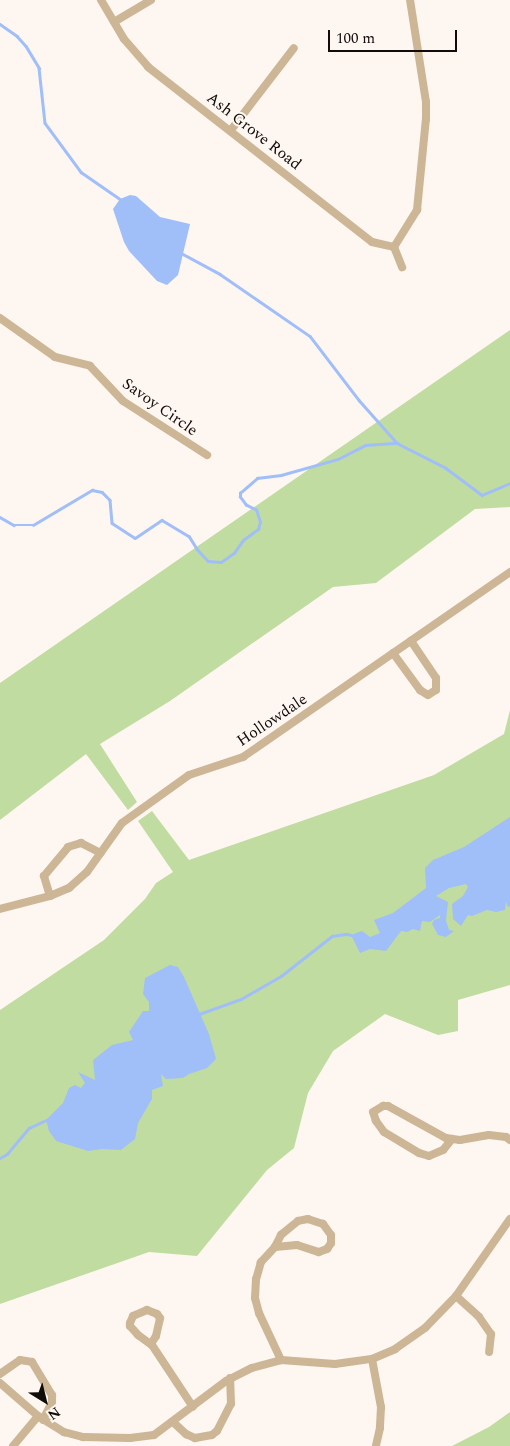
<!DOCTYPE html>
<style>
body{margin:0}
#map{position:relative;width:510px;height:1446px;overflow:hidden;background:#fef6f1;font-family:Spectral,serif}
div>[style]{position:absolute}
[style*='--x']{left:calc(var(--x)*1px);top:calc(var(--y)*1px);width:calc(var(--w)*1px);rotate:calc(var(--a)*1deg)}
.green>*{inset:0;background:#c1dca1}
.water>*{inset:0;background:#a0bef8}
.stream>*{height:2.5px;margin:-1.25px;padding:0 1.25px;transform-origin:1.25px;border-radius:1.25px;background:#a0bef8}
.minor>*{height:8px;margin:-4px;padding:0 4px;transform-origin:4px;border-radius:4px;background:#ccb696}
span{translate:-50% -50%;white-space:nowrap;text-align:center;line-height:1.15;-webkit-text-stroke:4px #fef6f1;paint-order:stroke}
.street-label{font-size:16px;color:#0f0c0a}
.north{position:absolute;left:20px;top:1376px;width:50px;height:50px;-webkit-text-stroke:4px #fef6f1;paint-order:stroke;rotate:144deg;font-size:14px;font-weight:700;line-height:20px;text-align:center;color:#0f0c0a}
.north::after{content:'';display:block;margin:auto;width:18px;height:22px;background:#0f0c0a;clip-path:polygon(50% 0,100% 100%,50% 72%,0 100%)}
.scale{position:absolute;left:328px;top:30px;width:129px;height:22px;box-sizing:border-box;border:2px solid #0f0c0a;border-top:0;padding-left:6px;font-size:15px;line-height:18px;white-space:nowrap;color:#0f0c0a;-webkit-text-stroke:4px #fef6f1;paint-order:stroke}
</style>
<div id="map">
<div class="green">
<i style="clip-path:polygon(510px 330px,510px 507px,475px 509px,376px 583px,333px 587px,170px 701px,100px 744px,137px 802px,128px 810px,86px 754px,0 820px,0 683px)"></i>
<i style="clip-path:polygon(510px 710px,510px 985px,458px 1000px,458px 1031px,438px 1035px,385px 1014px,333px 1051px,308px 1093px,294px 1148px,267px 1170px,197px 1256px,149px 1252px,0 1304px,0 1010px,104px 940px,145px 899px,156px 883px,173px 872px,138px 821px,152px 811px,189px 860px,434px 775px,504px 734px)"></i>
<i style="clip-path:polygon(510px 1412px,510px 1446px,452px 1446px,489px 1427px)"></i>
</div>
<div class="water">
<i style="clip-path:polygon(130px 195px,136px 196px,160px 217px,190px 224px,178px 275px,167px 285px,157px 281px,129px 251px,124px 242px,113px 209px,120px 199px)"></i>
<i style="clip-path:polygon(510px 817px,510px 906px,508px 907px,506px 902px,505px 910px,496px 912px,487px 910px,472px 916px,468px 915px,461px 926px,453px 919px,452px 904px,463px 896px,468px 887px,466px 884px,449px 888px,436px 896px,448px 902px,446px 920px,449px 930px,454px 931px,446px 937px,438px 935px,432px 924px,434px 920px,440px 918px,440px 915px,430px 922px,422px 921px,420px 931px,413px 929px,407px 932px,401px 931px,386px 951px,370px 949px,360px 953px,351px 935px,362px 931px,370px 937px,380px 933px,374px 920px,393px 913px,426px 888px,425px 868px,433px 860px,464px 847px)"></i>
<i style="clip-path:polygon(170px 965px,178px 967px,184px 977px,209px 1034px,216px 1059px,207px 1068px,189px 1074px,183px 1078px,166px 1079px,161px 1074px,163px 1086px,152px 1090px,152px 1099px,138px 1123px,135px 1139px,121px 1150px,102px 1149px,88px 1151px,56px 1141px,49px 1131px,46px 1120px,63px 1103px,69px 1088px,75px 1085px,81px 1088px,85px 1083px,78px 1072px,95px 1080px,93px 1060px,112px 1045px,133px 1040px,129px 1032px,143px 1011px,149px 1011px,149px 1002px,143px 994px,145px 978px)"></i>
</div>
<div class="stream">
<i style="--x:0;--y:24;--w:21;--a:35"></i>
<i style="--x:17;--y:36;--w:13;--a:48"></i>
<i style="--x:26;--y:46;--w:26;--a:59"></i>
<i style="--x:39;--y:68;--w:55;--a:83.8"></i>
<i style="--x:45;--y:123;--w:61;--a:53.7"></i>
<i style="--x:81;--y:172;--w:47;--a:34.7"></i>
<i style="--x:183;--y:254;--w:42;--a:28.4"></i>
<i style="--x:220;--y:274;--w:109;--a:34.6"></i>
<i style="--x:310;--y:336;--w:81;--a:52.6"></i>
<i style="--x:359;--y:400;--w:57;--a:48.5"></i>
<i style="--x:397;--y:443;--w:55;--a:27"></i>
<i style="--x:446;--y:468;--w:45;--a:36.9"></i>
<i style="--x:482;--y:495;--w:30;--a:-23"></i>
<i style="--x:0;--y:517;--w:16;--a:30"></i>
<i style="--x:14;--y:525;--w:19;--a:0"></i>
<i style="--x:33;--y:525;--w:69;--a:-30.7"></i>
<i style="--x:92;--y:490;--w:10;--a:11"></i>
<i style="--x:102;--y:492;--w:11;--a:45"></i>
<i style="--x:110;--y:500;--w:23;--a:85"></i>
<i style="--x:112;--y:523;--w:27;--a:33"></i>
<i style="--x:135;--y:538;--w:32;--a:-34"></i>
<i style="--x:162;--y:520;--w:31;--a:31"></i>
<i style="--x:189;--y:536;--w:15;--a:58"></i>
<i style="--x:197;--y:549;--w:16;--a:47"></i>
<i style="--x:208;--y:561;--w:13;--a:4"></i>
<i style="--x:221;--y:562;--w:16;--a:-35"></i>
<i style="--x:234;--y:553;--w:16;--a:-55"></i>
<i style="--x:243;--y:540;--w:19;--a:-36"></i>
<i style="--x:258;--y:529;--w:7;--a:-74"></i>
<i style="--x:260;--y:522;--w:13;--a:-108"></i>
<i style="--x:256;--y:510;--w:11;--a:-153"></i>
<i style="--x:246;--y:505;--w:10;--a:-127"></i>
<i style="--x:240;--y:497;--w:4;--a:-90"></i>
<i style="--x:240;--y:493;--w:23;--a:-41"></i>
<i style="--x:257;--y:478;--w:24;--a:-7"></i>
<i style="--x:281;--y:475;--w:59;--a:-15.7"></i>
<i style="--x:338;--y:459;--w:30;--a:-27"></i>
<i style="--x:365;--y:445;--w:32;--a:-4"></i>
<i style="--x:199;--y:1014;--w:45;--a:-19.7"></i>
<i style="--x:241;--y:999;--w:46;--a:-29.9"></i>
<i style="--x:281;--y:976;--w:65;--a:-38.1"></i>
<i style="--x:332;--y:936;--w:15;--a:-8"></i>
<i style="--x:347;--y:934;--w:4;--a:14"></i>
<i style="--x:0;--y:1158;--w:8;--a:-30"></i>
<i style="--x:7;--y:1154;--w:34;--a:-50"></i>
<i style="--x:29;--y:1128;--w:19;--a:-25"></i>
</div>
<div class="minor">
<i style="--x:101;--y:0;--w:45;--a:59.5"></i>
<i style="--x:124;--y:39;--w:37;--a:49"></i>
<i style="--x:148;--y:67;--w:284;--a:38"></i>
<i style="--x:372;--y:242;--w:23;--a:13"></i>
<i style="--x:394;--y:247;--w:22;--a:68"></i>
<i style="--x:114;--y:22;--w:43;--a:-30.7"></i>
<i style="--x:231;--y:130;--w:103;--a:-52.5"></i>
<i style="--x:394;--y:247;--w:44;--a:-58.1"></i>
<i style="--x:417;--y:210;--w:91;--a:-84.4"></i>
<i style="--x:426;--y:119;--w:17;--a:-90"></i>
<i style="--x:426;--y:102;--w:103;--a:-98.9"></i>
<i style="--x:0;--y:318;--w:67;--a:35.3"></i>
<i style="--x:55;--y:357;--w:36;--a:14"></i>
<i style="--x:90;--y:366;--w:48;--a:46.7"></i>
<i style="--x:123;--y:401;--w:100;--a:32.7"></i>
<i style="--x:393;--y:653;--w:46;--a:53.9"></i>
<i style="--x:420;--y:690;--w:9;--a:32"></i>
<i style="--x:428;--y:695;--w:9;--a:-32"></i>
<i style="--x:436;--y:690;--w:12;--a:-90"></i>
<i style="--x:436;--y:678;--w:45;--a:-124"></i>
<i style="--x:50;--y:896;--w:21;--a:-107"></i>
<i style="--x:44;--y:876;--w:38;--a:-50"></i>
<i style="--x:68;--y:847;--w:14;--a:-17"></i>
<i style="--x:81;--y:843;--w:22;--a:27"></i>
<i style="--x:0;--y:909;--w:52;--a:-14.6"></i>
<i style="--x:50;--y:896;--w:21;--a:-23"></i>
<i style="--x:69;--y:888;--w:24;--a:-42"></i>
<i style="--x:87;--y:872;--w:60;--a:-54.5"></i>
<i style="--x:122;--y:823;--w:82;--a:-35.6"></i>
<i style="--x:189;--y:775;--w:57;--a:-18.4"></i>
<i style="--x:243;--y:757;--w:325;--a:-34.7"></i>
<i style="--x:452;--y:1139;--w:14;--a:129"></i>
<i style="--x:443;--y:1150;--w:15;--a:157"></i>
<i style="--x:429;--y:1156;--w:10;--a:-163"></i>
<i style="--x:419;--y:1153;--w:41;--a:-149"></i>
<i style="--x:384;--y:1132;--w:14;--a:-126"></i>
<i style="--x:376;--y:1121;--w:9;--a:-108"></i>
<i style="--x:373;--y:1112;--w:12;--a:-31"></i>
<i style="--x:383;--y:1106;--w:5;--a:0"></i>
<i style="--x:388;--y:1106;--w:66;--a:28.9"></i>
<i style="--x:446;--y:1138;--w:14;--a:8"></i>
<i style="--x:460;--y:1140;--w:29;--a:-10"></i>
<i style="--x:489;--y:1135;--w:17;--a:7"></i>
<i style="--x:506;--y:1137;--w:5;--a:37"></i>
<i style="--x:275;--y:1247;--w:22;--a:-5"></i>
<i style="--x:297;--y:1245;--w:23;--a:18"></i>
<i style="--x:319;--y:1252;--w:9;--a:-21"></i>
<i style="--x:327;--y:1249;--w:7;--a:-56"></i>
<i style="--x:331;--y:1243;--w:8;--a:-90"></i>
<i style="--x:331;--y:1235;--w:14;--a:-126"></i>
<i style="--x:323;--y:1224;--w:16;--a:-162"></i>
<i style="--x:308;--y:1219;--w:10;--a:169"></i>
<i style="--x:298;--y:1221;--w:22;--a:141"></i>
<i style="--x:281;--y:1235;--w:13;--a:117"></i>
<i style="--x:275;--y:1247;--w:21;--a:133"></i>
<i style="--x:261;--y:1262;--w:18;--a:106"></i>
<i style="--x:256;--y:1279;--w:19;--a:93"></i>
<i style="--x:255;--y:1298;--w:16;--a:75"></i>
<i style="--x:259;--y:1313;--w:52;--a:64.9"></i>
<i style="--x:456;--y:1296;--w:31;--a:42"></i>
<i style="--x:479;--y:1317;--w:21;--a:55"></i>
<i style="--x:491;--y:1334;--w:18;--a:96"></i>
<i style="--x:151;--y:1344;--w:9;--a:-58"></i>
<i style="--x:156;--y:1336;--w:18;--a:-77"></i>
<i style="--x:160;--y:1318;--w:5;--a:-127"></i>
<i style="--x:157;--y:1314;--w:11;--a:-158"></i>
<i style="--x:147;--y:1310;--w:15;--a:157"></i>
<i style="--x:133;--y:1316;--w:8;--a:113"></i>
<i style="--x:130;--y:1323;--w:3;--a:90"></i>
<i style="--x:130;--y:1326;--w:12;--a:48"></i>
<i style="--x:138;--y:1335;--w:17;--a:36"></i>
<i style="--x:152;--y:1345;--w:74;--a:56.5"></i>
<i style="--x:372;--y:1359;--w:49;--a:79.4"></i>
<i style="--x:381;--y:1407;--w:21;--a:93"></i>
<i style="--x:380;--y:1428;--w:18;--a:103"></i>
<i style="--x:0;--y:1374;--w:24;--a:-35"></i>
<i style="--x:20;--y:1360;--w:12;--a:9"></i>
<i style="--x:32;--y:1362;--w:39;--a:59"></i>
<i style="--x:52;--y:1395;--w:7;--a:90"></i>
<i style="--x:52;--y:1402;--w:20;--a:117"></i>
<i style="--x:0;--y:1383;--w:50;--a:41"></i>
<i style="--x:38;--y:1416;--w:31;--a:32"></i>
<i style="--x:64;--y:1432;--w:20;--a:15"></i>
<i style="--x:83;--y:1437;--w:47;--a:1.2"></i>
<i style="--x:130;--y:1438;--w:24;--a:-7"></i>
<i style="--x:154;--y:1435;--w:90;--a:-36.9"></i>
<i style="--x:226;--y:1381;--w:29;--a:-27"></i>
<i style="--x:252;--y:1368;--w:30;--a:-15"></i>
<i style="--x:281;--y:1360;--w:54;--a:4.2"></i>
<i style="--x:335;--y:1364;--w:37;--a:-8"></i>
<i style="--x:372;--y:1359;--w:25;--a:-23"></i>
<i style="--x:395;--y:1349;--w:37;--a:-35"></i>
<i style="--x:425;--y:1328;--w:45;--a:-45.9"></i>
<i style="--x:456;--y:1296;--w:94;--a:-55"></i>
<i style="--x:173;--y:1422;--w:18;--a:43"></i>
<i style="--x:186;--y:1434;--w:10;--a:24"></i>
<i style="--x:195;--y:1438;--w:17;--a:-10"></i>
<i style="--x:212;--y:1435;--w:6;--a:-39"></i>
<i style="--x:217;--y:1431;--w:30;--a:-63"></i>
<i style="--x:231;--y:1404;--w:26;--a:-92"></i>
<i style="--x:13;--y:1446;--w:39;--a:-50"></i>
</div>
<div class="street-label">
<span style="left:254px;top:131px;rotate:38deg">Ash Grove Road</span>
<span style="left:160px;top:407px;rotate:35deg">Savoy Circle</span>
<span style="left:272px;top:720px;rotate:-34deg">Hollowdale</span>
</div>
<div class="north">N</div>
<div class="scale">100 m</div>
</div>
